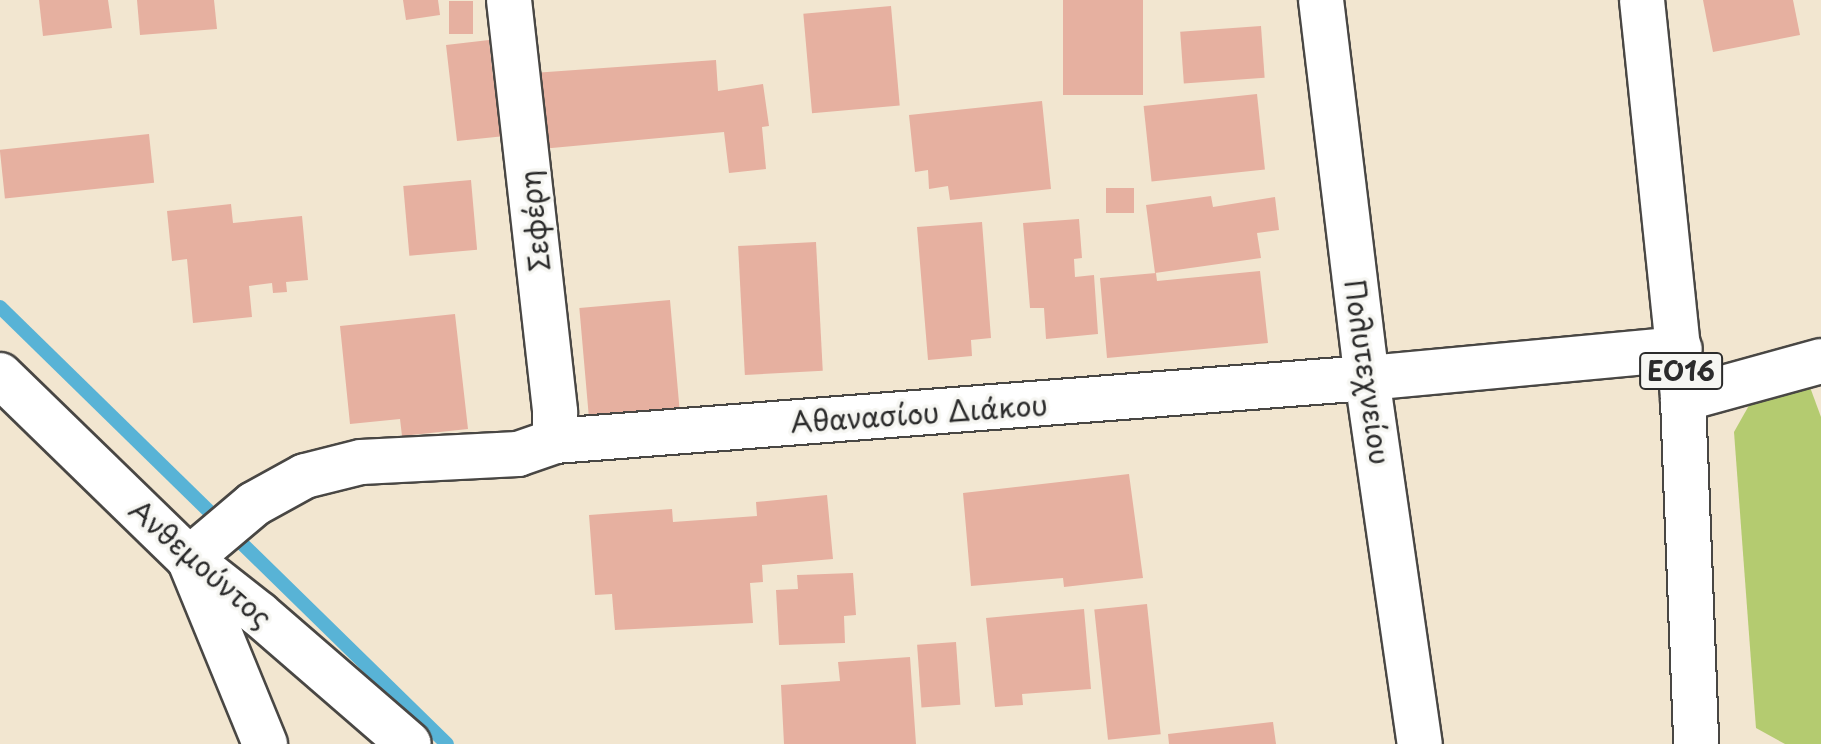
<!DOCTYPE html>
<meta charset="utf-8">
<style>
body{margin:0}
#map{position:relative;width:1821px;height:744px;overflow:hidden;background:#f2e6d0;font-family:"Playpen Sans",sans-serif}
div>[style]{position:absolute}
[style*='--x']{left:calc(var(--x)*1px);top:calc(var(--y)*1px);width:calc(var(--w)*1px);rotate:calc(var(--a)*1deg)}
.green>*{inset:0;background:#b4cb70}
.stream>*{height:14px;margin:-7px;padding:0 7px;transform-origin:7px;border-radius:7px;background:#58b3d6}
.building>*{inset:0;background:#e6b0a0;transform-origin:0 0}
.roads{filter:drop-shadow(2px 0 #494744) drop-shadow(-2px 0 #494744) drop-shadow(0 2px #494744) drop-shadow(0 -2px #494744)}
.minor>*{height:44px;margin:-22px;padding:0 22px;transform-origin:22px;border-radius:22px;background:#fff}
.major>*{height:44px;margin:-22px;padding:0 22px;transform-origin:22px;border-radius:22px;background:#fff}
span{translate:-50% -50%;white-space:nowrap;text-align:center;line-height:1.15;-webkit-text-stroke:7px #f6f6f2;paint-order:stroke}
.shield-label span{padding:2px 6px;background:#f6f6f2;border:2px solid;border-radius:6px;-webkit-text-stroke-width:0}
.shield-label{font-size:26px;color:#2b2b2b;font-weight:700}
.street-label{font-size:28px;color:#2b2b2b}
</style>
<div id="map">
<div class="green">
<i style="clip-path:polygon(1807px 379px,1821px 417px,1821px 744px,1785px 744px,1756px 728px,1734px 432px,1756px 393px)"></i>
</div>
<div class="stream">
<i style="--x:0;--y:307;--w:625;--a:44.35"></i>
</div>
<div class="building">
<i style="clip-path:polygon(39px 0,108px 0,112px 28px,43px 36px)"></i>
<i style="clip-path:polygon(137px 0,214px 0,217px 29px,140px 35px)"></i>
<i style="clip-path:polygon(403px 0,438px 0,440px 15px,406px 20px)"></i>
<i style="left:1063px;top:0;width:80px;height:95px"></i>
<i style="clip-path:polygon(1703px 0,1793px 0,1800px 35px,1713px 52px)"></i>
<i style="left:449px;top:1px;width:24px;height:33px"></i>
<i style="left:891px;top:6px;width:100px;height:88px;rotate:85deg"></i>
<i style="left:1261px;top:26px;width:52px;height:81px;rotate:86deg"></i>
<i style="clip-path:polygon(489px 40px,493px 76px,509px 75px,516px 135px,457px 141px,446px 45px)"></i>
<i style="clip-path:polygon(716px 60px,718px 91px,763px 84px,769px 126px,762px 127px,766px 169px,729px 173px,724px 132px,541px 149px,533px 73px)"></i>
<i style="left:1257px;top:94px;width:76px;height:114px;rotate:84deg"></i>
<i style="clip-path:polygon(1042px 101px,1051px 189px,950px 200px,948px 186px,929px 189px,928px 170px,915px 172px,909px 115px)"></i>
<i style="left:149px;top:134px;width:49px;height:150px;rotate:84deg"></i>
<i style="left:471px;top:180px;width:70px;height:68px;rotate:85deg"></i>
<i style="left:1106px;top:188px;width:28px;height:25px"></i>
<i style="clip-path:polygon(1211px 196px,1213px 207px,1275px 197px,1279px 230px,1257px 233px,1261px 258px,1155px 273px,1146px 205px)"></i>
<i style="clip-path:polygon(231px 204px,233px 223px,302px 216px,308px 280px,286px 282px,287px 292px,273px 293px,272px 283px,249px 286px,252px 317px,193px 323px,187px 259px,172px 261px,167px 211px)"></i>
<i style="clip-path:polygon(1079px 219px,1082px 258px,1074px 259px,1075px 277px,1094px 275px,1098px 334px,1046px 339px,1044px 308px,1030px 308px,1023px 223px)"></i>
<i style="clip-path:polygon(982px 222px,991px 338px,971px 340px,972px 356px,928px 360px,917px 227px)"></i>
<i style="left:816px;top:242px;width:129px;height:78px;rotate:87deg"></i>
<i style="clip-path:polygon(1260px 271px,1268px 343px,1107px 358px,1100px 278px,1156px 273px,1157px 281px)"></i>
<i style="left:670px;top:300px;width:113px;height:91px;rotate:85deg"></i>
<i style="clip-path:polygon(455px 314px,468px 429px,402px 436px,400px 419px,350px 424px,340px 326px)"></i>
<i style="clip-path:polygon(1129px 474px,1143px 578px,1064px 587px,1063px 578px,971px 586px,963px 493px)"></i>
<i style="clip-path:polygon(827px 495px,833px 559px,762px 565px,763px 582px,750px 583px,753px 623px,615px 630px,612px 594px,595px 595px,589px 515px,672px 509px,673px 522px,757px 516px,756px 502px)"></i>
<i style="clip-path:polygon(853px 573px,856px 615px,844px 616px,845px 643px,779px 645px,776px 590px,798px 589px,797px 575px)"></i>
<i style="left:1147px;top:604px;width:131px;height:53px;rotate:84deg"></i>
<i style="clip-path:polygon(1084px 609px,1091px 689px,1022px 694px,1023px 705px,995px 707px,986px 618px)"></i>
<i style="left:956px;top:642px;width:63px;height:39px;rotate:86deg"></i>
<i style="clip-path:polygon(910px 657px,916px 744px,784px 744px,781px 685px,840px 681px,838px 662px)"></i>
<i style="clip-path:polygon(1273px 722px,1276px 744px,1169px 744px,1168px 734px)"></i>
</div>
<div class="roads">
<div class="minor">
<i style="--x:509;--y:0;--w:415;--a:83.6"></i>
<i style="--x:555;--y:412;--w:29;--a:90"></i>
<i style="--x:1321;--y:0;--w:381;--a:83.1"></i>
<i style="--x:1367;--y:378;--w:370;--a:81.8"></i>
<i style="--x:0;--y:375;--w:264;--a:44.2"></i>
<i style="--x:189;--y:559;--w:89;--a:38.2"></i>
<i style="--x:259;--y:614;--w:198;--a:40.9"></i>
<i style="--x:1683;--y:399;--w:143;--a:-15.4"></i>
<i style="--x:189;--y:559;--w:85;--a:-40.2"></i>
<i style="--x:254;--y:504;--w:58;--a:-28.8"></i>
<i style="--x:305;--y:476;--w:58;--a:-14"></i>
<i style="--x:361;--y:462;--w:157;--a:-2.9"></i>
<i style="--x:518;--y:454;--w:39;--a:-19"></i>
<i style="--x:555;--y:441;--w:814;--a:-4.44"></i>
<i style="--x:1367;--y:378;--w:314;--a:-5.3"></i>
<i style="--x:190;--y:561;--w:198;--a:67.7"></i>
</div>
<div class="major">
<i style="--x:1642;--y:0;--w:401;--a:84.1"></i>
<i style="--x:1683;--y:399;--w:345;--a:87.8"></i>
</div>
</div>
<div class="shield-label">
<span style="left:1681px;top:371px">ΕΟ16</span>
</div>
<div class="street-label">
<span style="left:534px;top:221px;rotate:-96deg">Σεφέρη</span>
<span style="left:1368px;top:372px;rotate:82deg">Πολυτεχνείου</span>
<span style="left:919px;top:413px;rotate:-4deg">Αθανασίου Διάκου</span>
<span style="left:201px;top:563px;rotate:41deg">Ανθεμούντος</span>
</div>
</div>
